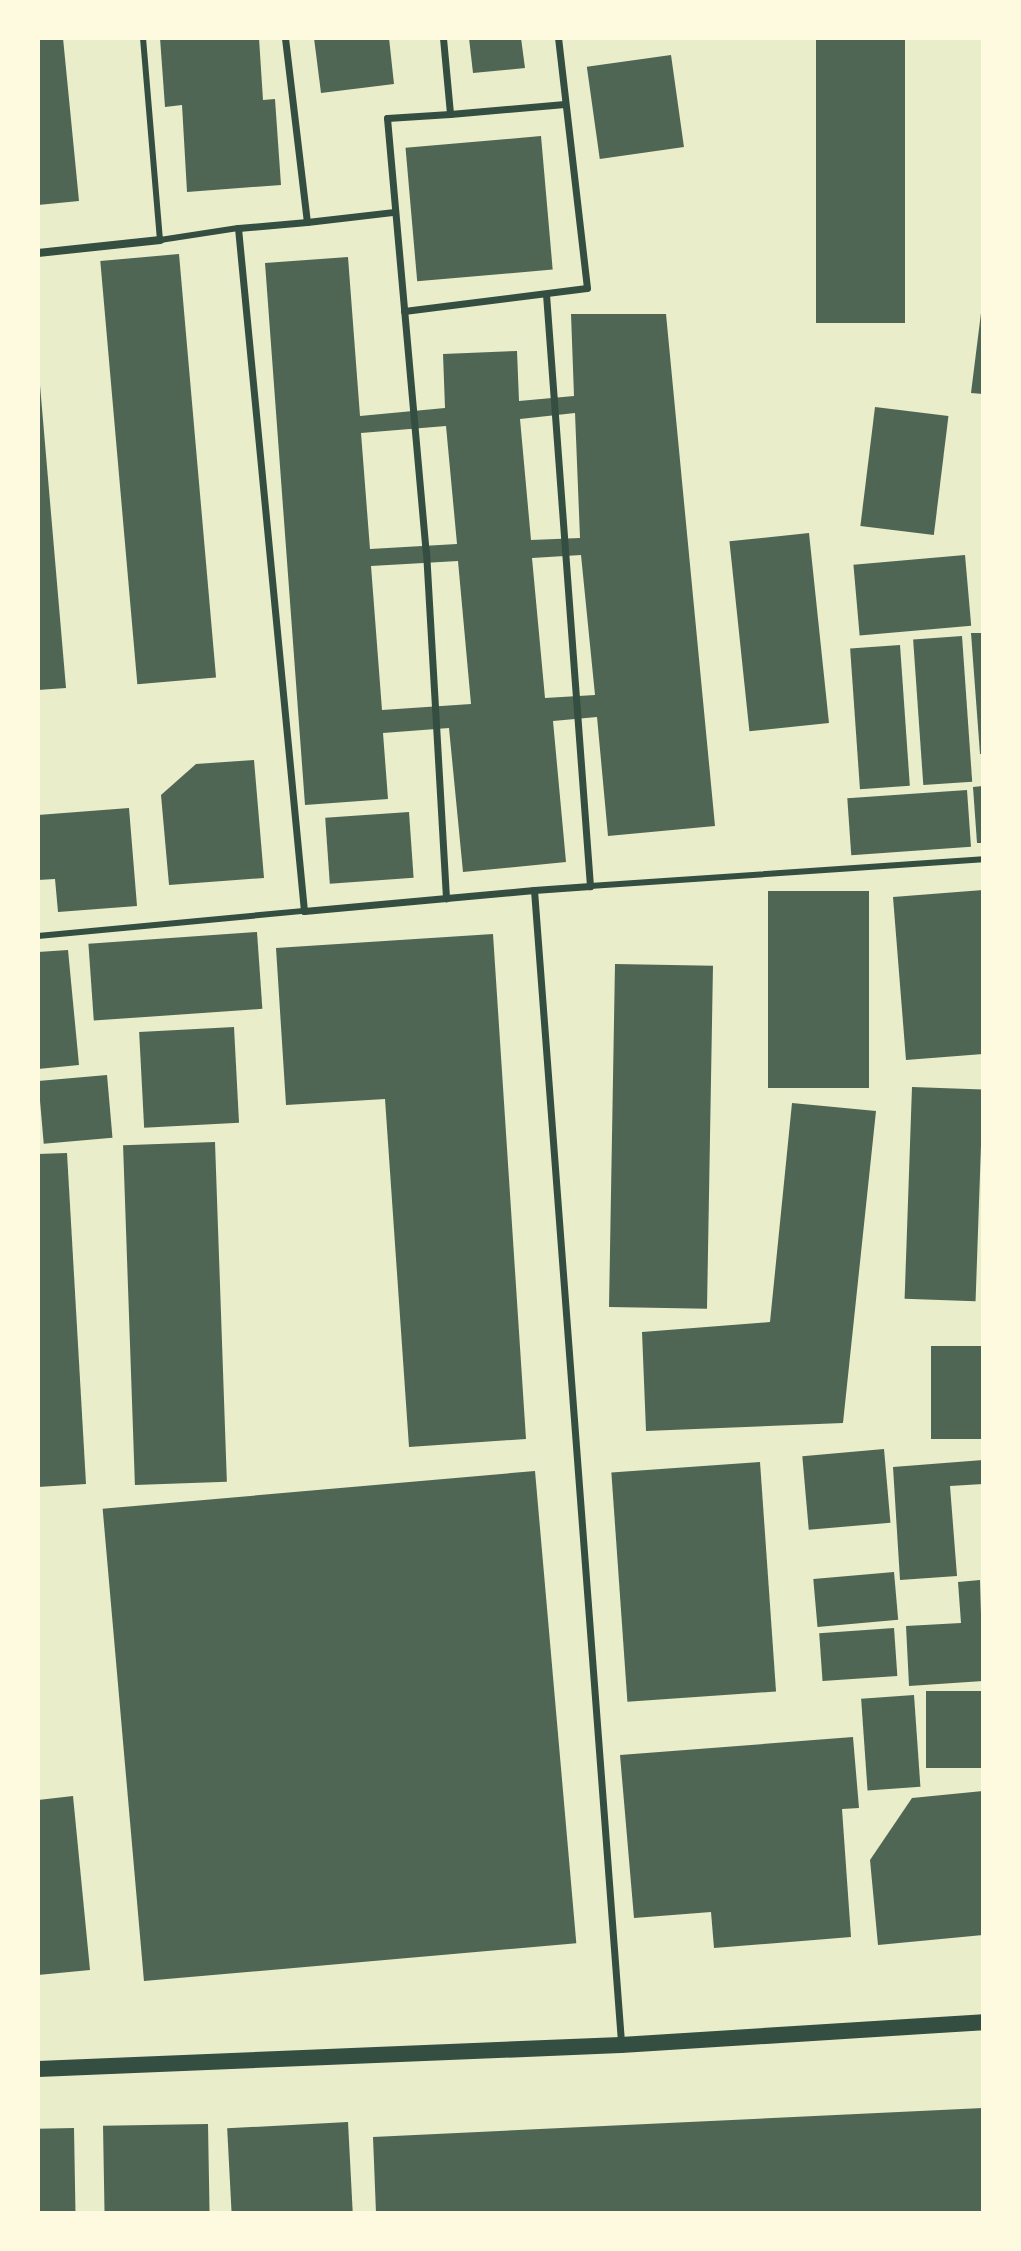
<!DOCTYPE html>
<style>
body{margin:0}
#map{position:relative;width:1021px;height:2251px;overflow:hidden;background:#e9edc9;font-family:Jost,sans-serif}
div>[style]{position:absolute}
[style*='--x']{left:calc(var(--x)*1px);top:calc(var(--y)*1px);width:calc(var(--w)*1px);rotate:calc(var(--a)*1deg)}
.building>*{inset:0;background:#4f6655;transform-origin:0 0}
.service>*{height:6px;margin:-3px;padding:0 3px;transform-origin:3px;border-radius:3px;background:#344e41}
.pedestrian>*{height:7px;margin:-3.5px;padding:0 3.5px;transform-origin:3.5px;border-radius:3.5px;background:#344e41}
.minor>*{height:8px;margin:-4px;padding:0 4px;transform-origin:4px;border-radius:4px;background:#344e41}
.secondary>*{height:16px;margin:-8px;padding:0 8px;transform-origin:8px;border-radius:8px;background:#344e41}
span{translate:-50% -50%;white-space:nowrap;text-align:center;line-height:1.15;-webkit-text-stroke:6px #fefae0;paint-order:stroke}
.frame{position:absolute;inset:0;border:40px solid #fefae0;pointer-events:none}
</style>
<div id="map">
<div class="building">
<i style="clip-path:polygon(38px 38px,63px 38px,79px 201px,38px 205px)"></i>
<i style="clip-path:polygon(160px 38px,259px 38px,263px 100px,275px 99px,281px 185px,187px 192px,182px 105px,165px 107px)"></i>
<i style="clip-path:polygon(314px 38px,389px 38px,394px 84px,321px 93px)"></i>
<i style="clip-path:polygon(469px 38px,521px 38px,525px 68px,473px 73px)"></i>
<i style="left:816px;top:38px;width:89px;height:285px"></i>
<i style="left:671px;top:55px;width:93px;height:85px;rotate:82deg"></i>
<i style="left:541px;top:136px;width:134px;height:136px;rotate:85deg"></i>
<i style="left:179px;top:254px;width:425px;height:79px;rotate:85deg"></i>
<i style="clip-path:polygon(evenodd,348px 257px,360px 416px,445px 408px,443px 354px,517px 351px,519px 401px,574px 396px,571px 314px,666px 314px,715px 826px,608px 836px,597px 717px,553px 721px,566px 862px,463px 872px,449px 728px,383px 733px,388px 799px,305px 805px,265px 263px,348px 257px,575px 413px,580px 538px,531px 540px,520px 419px,575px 413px,348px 257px,446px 426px,457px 544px,370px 549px,361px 433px,446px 426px,348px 257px,581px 555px,595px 695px,545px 698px,532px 558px,581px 555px,348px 257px,458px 561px,471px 704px,382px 710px,371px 566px,458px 561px)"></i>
<i style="clip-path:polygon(981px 313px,983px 314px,983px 394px,971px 393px)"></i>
<i style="clip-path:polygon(38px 362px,66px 688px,38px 690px)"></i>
<i style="left:875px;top:407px;width:74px;height:120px;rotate:7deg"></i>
<i style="left:809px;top:533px;width:191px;height:80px;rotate:84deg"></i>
<i style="left:965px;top:555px;width:71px;height:112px;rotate:85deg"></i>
<i style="clip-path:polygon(971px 633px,983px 633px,983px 754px,980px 754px)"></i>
<i style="left:962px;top:636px;width:146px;height:49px;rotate:86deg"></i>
<i style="left:900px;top:645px;width:141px;height:50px;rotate:86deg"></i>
<i style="clip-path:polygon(254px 760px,264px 878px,169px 885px,161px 795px,196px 764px)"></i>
<i style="clip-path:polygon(983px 786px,983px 843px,977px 843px,973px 787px)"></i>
<i style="left:967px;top:790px;width:57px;height:120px;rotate:86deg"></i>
<i style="clip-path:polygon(129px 808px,137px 906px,58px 912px,55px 879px,38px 880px,38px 815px)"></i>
<i style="left:409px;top:812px;width:66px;height:84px;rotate:86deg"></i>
<i style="clip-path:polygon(983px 890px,983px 1054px,906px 1060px,893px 897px)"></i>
<i style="left:768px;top:891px;width:101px;height:197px"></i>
<i style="left:257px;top:932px;width:77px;height:169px;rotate:86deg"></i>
<i style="clip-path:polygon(493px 934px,526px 1439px,409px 1447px,385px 1099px,286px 1105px,276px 948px)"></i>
<i style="clip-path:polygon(68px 950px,79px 1065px,38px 1069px,38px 952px)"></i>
<i style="left:615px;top:964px;width:98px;height:343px;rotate:1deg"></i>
<i style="left:234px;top:1027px;width:96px;height:95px;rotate:87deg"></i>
<i style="left:107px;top:1075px;width:63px;height:69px;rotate:85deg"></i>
<i style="left:912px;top:1087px;width:71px;height:212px;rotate:2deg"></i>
<i style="clip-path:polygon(792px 1103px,876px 1111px,843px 1423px,646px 1431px,642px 1332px,770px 1322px)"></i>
<i style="left:215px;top:1142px;width:340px;height:92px;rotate:88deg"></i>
<i style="clip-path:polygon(67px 1153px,86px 1484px,38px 1487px,38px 1154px)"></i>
<i style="left:983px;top:1346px;width:93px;height:52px;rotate:90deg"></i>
<i style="left:884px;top:1449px;width:74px;height:82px;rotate:85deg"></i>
<i style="clip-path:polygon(983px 1460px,983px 1484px,950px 1486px,957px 1576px,900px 1580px,893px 1467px)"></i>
<i style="left:760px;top:1462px;width:230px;height:149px;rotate:86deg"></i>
<i style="left:535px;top:1471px;width:474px;height:434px;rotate:85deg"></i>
<i style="left:894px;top:1572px;width:48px;height:81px;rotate:85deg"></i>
<i style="clip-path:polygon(980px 1580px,983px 1681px,909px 1686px,906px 1626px,961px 1623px,958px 1582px)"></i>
<i style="left:894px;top:1628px;width:48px;height:75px;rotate:86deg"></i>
<i style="left:983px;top:1691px;width:77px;height:57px;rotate:90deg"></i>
<i style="left:914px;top:1695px;width:92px;height:53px;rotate:86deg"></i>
<i style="clip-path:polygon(853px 1737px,859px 1808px,842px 1809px,851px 1937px,714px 1948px,711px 1912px,634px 1918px,620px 1755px)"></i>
<i style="clip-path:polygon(983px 1791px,983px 1935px,878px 1945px,870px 1860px,912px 1798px)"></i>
<i style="clip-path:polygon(73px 1796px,90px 1970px,38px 1975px,38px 1800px)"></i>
<i style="clip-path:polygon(983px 2108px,983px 2213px,376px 2213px,373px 2137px)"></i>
<i style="left:348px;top:2122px;width:91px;height:121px;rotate:87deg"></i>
<i style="left:208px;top:2124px;width:89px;height:105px;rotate:89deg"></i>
<i style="left:74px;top:2128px;width:85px;height:36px;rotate:89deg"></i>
</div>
<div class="service">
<i style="--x:143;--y:38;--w:203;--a:85.2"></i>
<i style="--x:160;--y:240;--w:79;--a:-8.7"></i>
<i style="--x:590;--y:886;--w:394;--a:-3.9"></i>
<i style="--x:38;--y:936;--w:267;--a:-5.4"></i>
</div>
<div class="pedestrian">
<i style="--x:285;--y:38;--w:185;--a:83.2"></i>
<i style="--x:307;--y:222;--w:69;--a:175"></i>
<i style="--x:238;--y:228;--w:686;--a:84.48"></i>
<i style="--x:304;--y:911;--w:231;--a:-5.2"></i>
<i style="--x:443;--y:38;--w:76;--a:84.7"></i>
<i style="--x:450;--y:114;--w:63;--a:176.4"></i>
<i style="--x:387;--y:118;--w:435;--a:84.9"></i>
<i style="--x:426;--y:551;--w:348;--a:86.7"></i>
<i style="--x:450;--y:114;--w:115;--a:-5"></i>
<i style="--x:307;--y:222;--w:88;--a:-6.6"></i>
<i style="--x:546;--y:294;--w:594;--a:85.75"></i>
<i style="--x:590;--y:886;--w:56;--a:175.9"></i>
<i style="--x:534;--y:890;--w:1156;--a:85.68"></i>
<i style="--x:404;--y:311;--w:184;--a:-7.2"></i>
<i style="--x:587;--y:288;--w:252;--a:-96.6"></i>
</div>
<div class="minor">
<i style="--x:38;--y:253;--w:123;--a:-6.1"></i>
</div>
<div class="secondary">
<i style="--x:38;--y:2069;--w:583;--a:-2.36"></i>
<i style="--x:621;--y:2045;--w:363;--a:-3.6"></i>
</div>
<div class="frame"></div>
</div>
